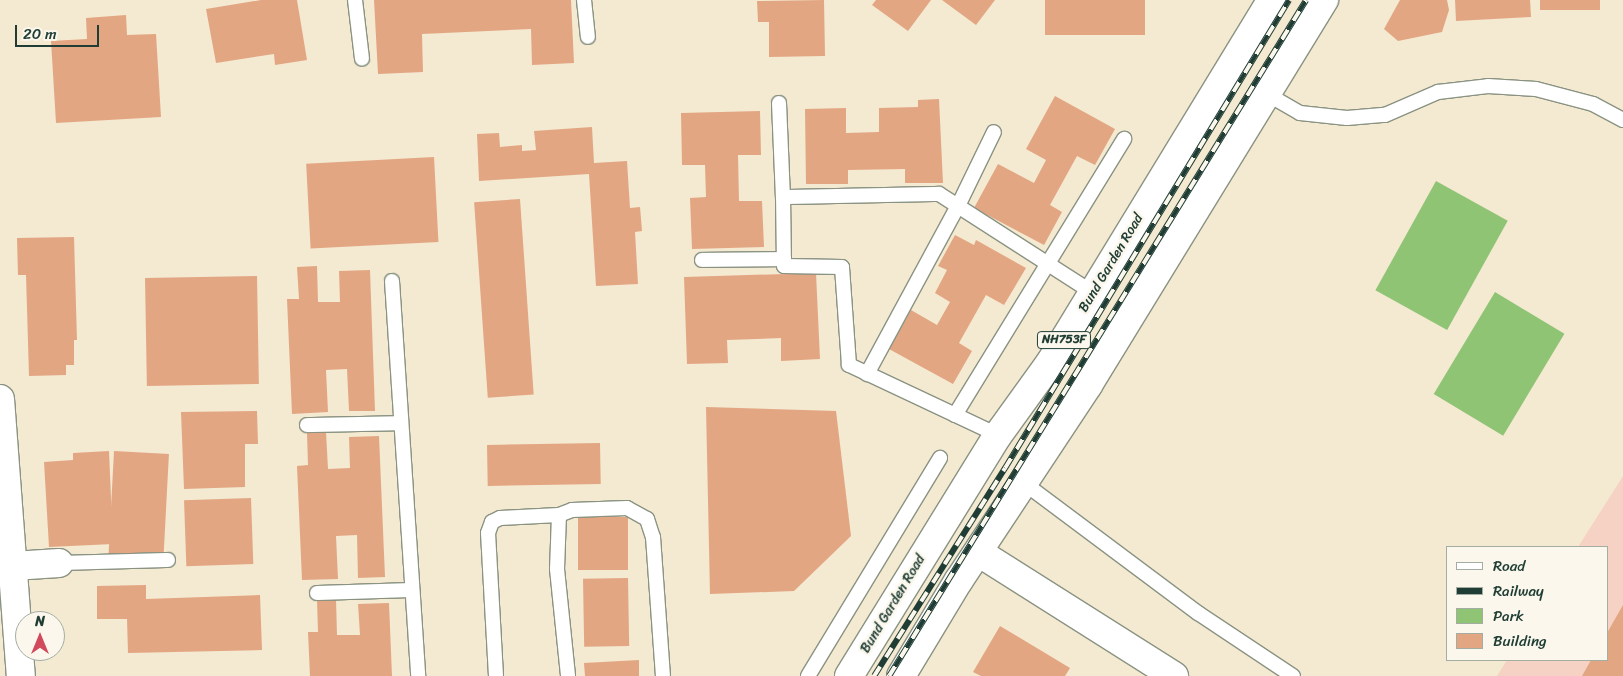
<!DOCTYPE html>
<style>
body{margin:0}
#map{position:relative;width:1623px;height:676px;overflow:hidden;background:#f4e9d1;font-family:Sriracha,sans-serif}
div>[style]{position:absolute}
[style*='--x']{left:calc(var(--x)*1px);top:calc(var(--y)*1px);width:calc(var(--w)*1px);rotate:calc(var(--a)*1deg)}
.built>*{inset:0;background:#f6d2c4}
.green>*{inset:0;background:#90c475;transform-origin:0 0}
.building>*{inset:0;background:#e3a683;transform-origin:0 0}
.roads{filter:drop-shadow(1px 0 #8a9382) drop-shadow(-1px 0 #8a9382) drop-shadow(0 1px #8a9382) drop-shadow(0 -1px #8a9382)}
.lane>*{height:14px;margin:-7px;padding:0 7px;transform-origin:7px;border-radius:7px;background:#fff}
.street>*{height:28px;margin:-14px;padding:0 14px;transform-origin:14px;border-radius:14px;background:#fff}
.highway>*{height:28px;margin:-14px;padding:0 14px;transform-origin:14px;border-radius:14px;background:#fff}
.rail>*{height:5.5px;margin-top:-2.75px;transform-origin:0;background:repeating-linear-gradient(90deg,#fbf7ec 0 11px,#1f3d34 0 22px);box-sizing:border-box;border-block:1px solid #1f3d34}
span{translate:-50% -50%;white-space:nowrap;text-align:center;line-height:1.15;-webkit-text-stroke:5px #fbf7ec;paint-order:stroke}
.shield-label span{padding:1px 4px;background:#fbf7ec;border:1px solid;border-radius:4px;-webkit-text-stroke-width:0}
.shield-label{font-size:12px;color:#1f3d34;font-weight:700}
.street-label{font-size:14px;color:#1f3d34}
.legend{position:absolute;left:1446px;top:546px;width:162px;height:115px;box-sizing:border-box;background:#fbf7ec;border:1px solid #a3ada2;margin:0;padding:6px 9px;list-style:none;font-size:15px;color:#1f3d34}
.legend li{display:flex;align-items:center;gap:10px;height:25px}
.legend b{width:25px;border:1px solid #a3ada2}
.north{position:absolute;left:15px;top:611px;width:50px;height:50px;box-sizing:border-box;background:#fbf7ec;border:1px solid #a3ada2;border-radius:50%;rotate:0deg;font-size:14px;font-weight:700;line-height:20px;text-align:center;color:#1f3d34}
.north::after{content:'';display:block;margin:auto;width:18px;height:22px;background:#d1495b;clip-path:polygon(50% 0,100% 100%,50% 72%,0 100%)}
.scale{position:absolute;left:15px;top:25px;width:84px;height:22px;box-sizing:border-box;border:2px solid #1f3d34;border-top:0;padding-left:6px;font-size:15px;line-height:18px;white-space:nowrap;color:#1f3d34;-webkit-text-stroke:4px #fbf7ec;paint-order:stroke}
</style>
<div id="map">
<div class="built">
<i style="clip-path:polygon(1623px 476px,1623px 676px,1497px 676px,1507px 660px,1607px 660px,1607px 547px,1578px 547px)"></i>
</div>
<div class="green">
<i style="left:1436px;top:181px;width:82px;height:125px;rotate:29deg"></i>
<i style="left:1495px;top:292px;width:81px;height:119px;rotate:31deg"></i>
</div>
<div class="building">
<i style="clip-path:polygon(261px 0,297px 0,307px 60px,275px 65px,274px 54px,216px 63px,206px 9px)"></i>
<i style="clip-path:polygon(374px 0,571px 0,574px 63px,532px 65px,531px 29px,422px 34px,423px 72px,378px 74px)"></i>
<i style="clip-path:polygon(824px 0,825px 56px,769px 57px,769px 22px,758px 22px,757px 1px)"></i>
<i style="clip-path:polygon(876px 0,931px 0,908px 31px,872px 5px)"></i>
<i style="clip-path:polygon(942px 0,995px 0,976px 25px)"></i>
<i style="left:1045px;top:0;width:100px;height:35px"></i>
<i style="clip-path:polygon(1400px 0,1447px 0,1449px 10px,1442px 32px,1398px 41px,1384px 29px)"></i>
<i style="clip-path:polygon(1455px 0,1530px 0,1531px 17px,1456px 21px)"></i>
<i style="left:1540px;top:0;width:60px;height:10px"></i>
<i style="clip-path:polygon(126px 15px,127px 35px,156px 34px,161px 117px,56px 123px,51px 41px,87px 39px,86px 18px)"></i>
<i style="clip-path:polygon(1055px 96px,1115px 129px,1095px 165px,1077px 156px,1050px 205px,1062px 212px,1044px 245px,974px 208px,998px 164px,1034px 183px,1046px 160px,1026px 149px)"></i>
<i style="clip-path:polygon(939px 99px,943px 183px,905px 183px,905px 169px,848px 170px,848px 184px,806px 184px,805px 109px,846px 108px,846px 133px,879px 132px,879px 108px,918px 107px,918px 100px)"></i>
<i style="clip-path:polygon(760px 111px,761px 155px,738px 155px,739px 201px,762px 201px,764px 247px,692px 249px,690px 198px,706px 197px,705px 165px,682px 165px,681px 113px)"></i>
<i style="clip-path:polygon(592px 127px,594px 163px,627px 161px,630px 208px,640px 207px,642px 231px,635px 232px,638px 284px,596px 286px,589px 174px,479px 181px,477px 134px,499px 133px,500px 147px,522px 145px,522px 151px,536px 150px,534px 131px)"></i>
<i style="left:434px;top:157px;width:85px;height:128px;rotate:87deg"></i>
<i style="left:520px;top:199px;width:196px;height:46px;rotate:86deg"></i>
<i style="clip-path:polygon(955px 235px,974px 245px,976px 240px,1026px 268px,1004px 305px,986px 295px,959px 343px,972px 351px,953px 384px,889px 349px,911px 310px,937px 325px,950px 302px,935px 293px,947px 270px,938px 266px)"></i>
<i style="clip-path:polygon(74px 237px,77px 340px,74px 340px,74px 365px,66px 365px,66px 375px,29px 376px,26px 275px,18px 275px,17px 238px)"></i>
<i style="clip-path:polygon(317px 266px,318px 302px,340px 302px,339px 271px,370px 270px,375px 411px,349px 411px,347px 369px,326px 370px,328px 412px,292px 414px,287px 299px,299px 299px,297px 267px)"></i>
<i style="clip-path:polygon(816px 273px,820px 359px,781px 361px,781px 338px,727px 340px,728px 363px,687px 364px,684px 277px)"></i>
<i style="left:257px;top:276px;width:108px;height:112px;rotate:89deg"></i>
<i style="clip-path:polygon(706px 407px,836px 411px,851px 536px,794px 591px,710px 594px)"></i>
<i style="clip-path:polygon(257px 411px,258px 444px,245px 444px,245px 487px,184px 489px,181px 412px)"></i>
<i style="clip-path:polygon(326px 432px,328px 469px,350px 468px,349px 437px,379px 436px,385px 577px,358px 578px,357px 535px,336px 536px,338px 579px,302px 580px,297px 466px,308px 465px,307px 433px)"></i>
<i style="left:600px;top:443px;width:41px;height:113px;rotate:89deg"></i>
<i style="clip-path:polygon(109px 451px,113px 544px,49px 547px,44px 462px,73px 460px,73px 453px)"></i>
<i style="left:114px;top:451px;width:55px;height:105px;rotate:3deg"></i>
<i style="left:251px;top:498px;width:66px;height:67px;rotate:88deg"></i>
<i style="left:578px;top:517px;width:50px;height:53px"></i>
<i style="left:628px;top:578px;width:68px;height:45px;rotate:89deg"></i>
<i style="clip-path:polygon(146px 585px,146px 599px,260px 595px,262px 650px,128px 653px,127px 619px,97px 619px,97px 586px)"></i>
<i style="clip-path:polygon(336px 599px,337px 635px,360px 635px,358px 604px,389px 603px,392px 676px,310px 676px,308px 632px,318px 632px,317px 600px)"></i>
<i style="clip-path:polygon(1623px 605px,1623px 676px,1582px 676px,1591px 660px,1607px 660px,1607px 633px)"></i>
<i style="clip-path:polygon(1000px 626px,1070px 668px,1065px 676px,981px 676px,973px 672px)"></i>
<i style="clip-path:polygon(639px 660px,639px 676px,585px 676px,584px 663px)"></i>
</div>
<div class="roads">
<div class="lane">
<i style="--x:355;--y:0;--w:59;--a:83.2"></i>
<i style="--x:584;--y:0;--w:37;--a:84"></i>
<i style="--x:1267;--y:94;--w:38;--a:30"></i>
<i style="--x:1300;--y:113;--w:47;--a:6.1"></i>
<i style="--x:1347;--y:118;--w:38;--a:-5"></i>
<i style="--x:1385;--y:115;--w:58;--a:-23.5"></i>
<i style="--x:1438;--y:92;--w:50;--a:-6.8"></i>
<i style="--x:1488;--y:86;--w:48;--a:3.6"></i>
<i style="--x:1536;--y:89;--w:59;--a:14.7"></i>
<i style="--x:1593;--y:104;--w:34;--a:28"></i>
<i style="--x:779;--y:103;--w:94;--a:87.6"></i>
<i style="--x:702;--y:260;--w:82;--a:-0.7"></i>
<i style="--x:392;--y:281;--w:396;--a:86.2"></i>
<i style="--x:867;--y:374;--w:191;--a:-61.6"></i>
<i style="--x:958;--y:206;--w:82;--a:-64.1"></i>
<i style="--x:955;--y:415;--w:324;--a:-58.5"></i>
<i style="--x:307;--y:425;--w:94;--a:-1.2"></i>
<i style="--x:998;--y:435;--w:165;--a:-154.8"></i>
<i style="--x:849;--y:365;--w:98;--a:-94.1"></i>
<i style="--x:842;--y:267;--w:58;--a:-179"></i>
<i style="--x:784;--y:266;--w:69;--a:-90.8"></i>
<i style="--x:783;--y:197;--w:156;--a:-1.1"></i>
<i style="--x:939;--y:194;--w:183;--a:32.7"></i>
<i style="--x:1024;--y:483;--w:217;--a:36.8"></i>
<i style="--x:1198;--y:613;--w:114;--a:33.6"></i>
<i style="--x:559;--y:515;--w:54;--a:92.1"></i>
<i style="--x:557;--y:569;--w:108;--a:84.1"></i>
<i style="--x:59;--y:563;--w:109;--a:-1.6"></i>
<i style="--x:317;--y:593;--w:95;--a:-1.8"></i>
<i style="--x:496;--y:676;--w:143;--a:-93.2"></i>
<i style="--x:488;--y:533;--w:12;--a:-70"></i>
<i style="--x:492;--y:522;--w:9;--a:-27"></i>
<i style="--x:500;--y:518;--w:59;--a:-2.9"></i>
<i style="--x:559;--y:515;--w:14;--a:-21"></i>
<i style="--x:572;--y:510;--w:55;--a:-2.1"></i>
<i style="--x:627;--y:508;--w:23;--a:29"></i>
<i style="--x:647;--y:519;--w:19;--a:72"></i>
<i style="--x:653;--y:537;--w:139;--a:85.9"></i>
<i style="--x:808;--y:676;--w:255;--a:-58.8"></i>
</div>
<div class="street">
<i style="--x:0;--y:399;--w:278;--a:85.7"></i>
<i style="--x:978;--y:552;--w:232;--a:32.3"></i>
<i style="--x:13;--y:566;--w:46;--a:-3.7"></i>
</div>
<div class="highway">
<i style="--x:849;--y:676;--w:283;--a:-58.3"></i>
<i style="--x:998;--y:435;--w:89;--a:-54.2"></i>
<i style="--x:1050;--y:363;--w:426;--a:-58.6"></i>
<i style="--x:901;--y:676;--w:112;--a:-58.9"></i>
<i style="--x:959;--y:580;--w:234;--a:-56.5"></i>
<i style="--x:1088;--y:385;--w:452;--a:-58.5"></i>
</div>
</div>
<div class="rail">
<i style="--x:874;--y:676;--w:246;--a:-57.8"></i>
<i style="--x:1005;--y:468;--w:547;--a:-58.75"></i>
<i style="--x:889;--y:676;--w:794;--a:-58.33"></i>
</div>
<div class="shield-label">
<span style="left:1064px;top:340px">NH753F</span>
</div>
<div class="street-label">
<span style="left:1111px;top:263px;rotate:-59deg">Bund Garden Road</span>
<span style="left:893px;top:604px;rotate:-59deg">Bund Garden Road</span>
</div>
<ul class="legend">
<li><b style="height:6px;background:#fff"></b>Road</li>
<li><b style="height:6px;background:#1f3d34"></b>Railway</li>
<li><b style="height:14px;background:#90c475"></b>Park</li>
<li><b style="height:14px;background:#e3a683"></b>Building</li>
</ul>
<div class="north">N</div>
<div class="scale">20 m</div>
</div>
